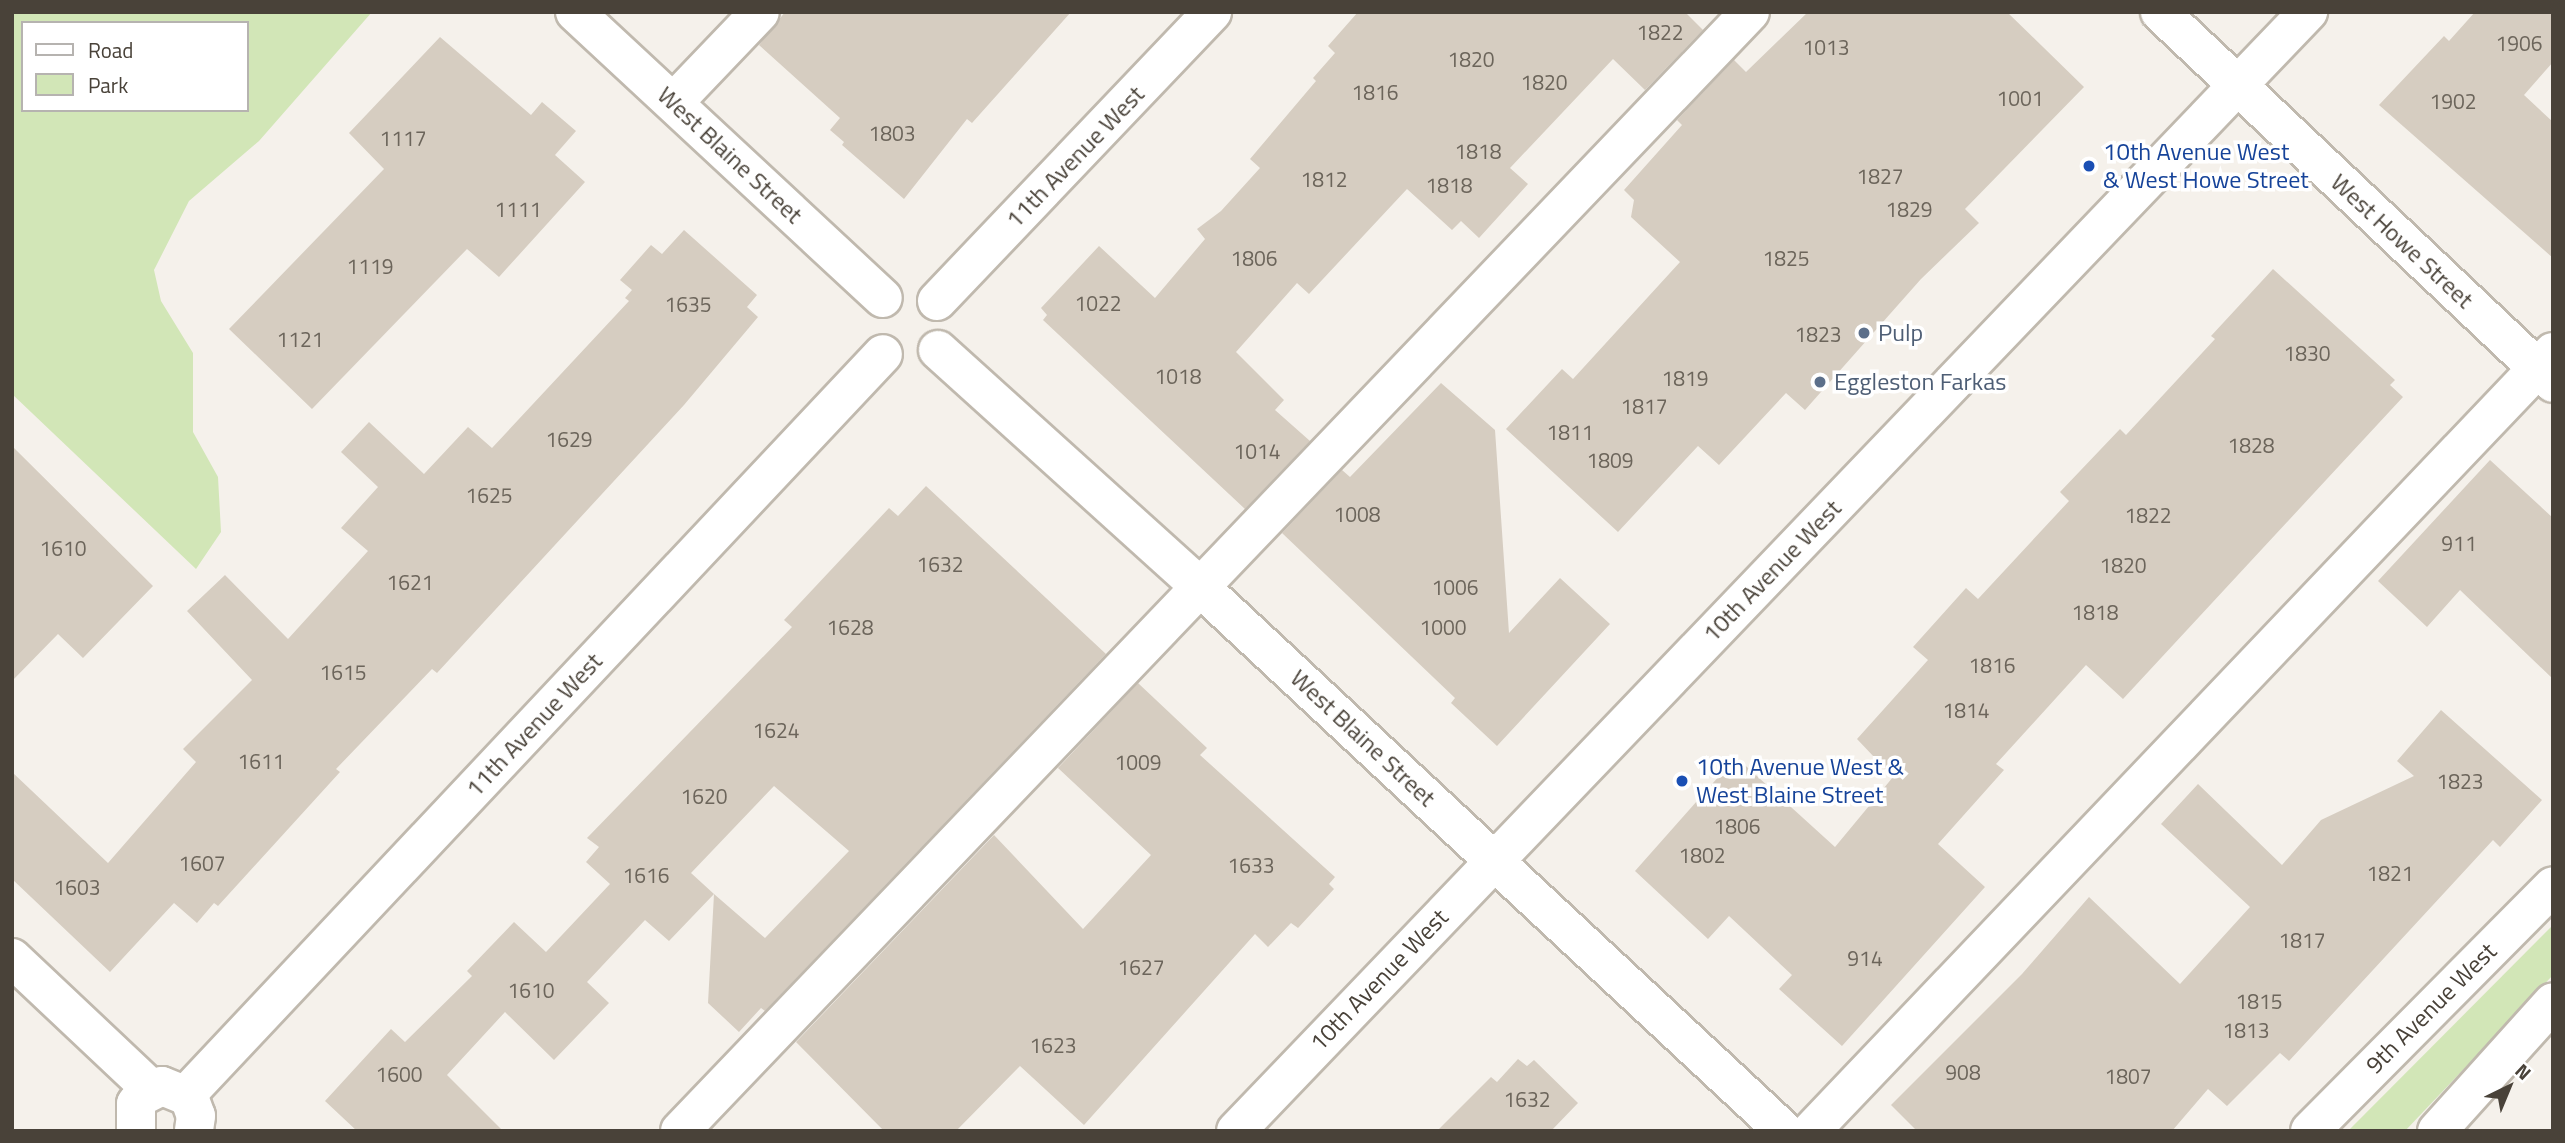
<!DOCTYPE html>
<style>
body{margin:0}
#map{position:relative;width:2565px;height:1143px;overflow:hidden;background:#f5f1eb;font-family:"Titillium Web",sans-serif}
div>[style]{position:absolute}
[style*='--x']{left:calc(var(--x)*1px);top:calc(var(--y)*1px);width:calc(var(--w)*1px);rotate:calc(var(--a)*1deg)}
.green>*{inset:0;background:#d2e6b7}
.building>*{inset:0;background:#d6cdc1}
.roads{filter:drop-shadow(2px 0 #c0b9ae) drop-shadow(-2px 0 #c0b9ae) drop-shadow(0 2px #c0b9ae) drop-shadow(0 -2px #c0b9ae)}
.minor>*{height:38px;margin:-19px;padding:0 19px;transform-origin:19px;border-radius:19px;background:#fff}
.dots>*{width:19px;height:19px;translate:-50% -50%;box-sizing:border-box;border:4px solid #fff;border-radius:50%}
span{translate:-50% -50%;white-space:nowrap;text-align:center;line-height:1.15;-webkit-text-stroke:7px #fff;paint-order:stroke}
.number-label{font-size:21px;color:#6c655b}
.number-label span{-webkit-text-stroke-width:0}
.transit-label{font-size:24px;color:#164399}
.left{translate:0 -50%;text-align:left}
.street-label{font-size:24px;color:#494239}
.service-label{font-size:24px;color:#4e5e75}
.frame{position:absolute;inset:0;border:14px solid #494239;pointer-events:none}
.legend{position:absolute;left:21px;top:21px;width:228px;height:91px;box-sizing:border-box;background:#fff;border:2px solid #b6b3b0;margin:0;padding:9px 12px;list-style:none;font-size:21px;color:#494239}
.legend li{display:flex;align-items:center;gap:14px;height:35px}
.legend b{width:35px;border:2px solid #b6b3b0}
.north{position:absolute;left:2474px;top:1052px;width:70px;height:70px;-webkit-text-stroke:5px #fff;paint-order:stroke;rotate:43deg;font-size:19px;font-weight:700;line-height:28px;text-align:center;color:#494239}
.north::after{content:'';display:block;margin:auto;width:24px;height:32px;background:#494239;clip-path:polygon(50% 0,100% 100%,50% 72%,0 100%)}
</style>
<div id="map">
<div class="green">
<i style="clip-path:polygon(evenodd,12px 12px,372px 12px,259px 141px,189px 201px,154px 270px,161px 301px,193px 353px,193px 432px,218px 477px,221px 532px,196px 569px,12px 394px,12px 12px,23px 23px,247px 23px,247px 110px,23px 110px,23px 23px)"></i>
<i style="clip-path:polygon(2553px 925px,2553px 975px,2405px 1131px,2348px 1131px)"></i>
</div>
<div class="building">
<i style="clip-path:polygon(785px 12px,1071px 12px,972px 123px,967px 119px,904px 199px,842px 145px,844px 142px,830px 130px,840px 118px,759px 45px)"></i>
<i style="clip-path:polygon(1358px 12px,1685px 12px,1703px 30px,1645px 90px,1613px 59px,1510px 168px,1528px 184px,1479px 238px,1461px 221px,1452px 230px,1407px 189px,1309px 294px,1297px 283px,1236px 352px,1284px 400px,1275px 410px,1310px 441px,1245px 509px,1043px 320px,1047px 315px,1041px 308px,1099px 246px,1155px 298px,1205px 239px,1197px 229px,1221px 211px,1260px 168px,1250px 159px,1316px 81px,1313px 78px,1335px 53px,1328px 46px)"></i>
<i style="clip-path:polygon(1808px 12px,2007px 12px,2084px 87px,1965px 209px,1979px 223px,1921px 279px,1805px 410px,1786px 393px,1719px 465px,1698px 446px,1618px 532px,1506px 429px,1562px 369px,1573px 379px,1680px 262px,1631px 217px,1634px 200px,1624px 190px,1682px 125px,1677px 120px,1734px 60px,1746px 72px)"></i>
<i style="clip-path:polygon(2475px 12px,2553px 12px,2553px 62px,2524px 95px,2553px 122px,2553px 258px,2379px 105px,2444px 36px,2449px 41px)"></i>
<i style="clip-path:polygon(440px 37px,531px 115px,542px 102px,576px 131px,555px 155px,585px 182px,499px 277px,467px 249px,312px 409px,229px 329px,384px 169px,349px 133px)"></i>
<i style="clip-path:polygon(684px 230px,757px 295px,747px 307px,758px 317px,684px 405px,437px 673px,432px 669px,336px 769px,340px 772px,218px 906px,214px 903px,197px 923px,174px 903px,110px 972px,12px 879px,12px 772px,108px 863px,196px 762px,183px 749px,252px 680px,187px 611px,225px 575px,288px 639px,368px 551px,341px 528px,378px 487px,341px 452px,369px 422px,424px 474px,468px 427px,492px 448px,629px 301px,625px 298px,632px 290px,620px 280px,651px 245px,662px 254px)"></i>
<i style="clip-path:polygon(2273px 269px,2395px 380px,2390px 385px,2403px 397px,2123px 699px,2086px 665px,1996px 764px,2004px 770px,1938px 844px,1985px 887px,1842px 1046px,1779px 989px,1792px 975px,1729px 916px,1708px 939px,1635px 871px,1736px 757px,1835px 847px,1893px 777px,1857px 739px,1928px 660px,1913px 647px,1966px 588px,1978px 599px,2069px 501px,2060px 492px,2120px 429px,2126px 435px,2215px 339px,2211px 336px)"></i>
<i style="clip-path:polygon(1441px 383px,1495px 430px,1509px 633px,1560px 578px,1610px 624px,1497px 746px,1451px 703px,1455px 698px,1282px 533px,1342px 470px,1350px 477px)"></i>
<i style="clip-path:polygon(12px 446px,153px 586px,83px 658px,58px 634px,12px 681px)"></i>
<i style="clip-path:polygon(2490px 460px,2553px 518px,2553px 679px,2460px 590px,2427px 627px,2378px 581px)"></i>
<i style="clip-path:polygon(926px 486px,1106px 654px,765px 1011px,761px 1008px,739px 1032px,708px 1003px,714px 894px,765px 938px,849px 851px,774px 786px,691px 873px,714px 894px,669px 941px,645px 920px,587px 982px,609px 1003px,554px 1060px,505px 1012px,447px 1075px,503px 1131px,357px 1131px,325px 1101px,391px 1029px,405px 1042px,472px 976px,467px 971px,514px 922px,546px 952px,610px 884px,586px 862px,599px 847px,587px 838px,792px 627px,784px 620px,889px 508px,898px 516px)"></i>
<i style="clip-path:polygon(1138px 683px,1207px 748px,1200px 755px,1335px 877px,1329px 884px,1334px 889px,1298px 928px,1291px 923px,1268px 947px,1255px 934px,1084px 1125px,1020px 1066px,956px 1131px,884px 1131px,796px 1042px,994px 835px,1083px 929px,1151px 855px,1058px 768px)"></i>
<i style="clip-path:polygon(2441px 710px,2542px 800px,2500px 847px,2493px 840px,2289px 1061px,2280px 1053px,2227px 1106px,2208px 1089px,2172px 1131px,1917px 1131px,1891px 1105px,2022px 974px,2089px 897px,2180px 984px,2250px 907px,2161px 824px,2198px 784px,2282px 865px,2321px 820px,2414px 776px,2397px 761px)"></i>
<i style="clip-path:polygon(1518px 1059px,1527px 1066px,1534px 1060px,1578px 1103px,1551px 1131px,1437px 1131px,1491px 1077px,1497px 1082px)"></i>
</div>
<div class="roads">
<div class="minor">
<i style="--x:575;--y:12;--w:420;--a:42.9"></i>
<i style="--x:2160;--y:12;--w:540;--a:43.35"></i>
<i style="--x:674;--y:102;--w:124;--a:-46.3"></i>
<i style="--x:937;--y:301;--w:399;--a:-46.4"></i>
<i style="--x:938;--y:350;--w:353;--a:42.1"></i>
<i style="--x:1200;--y:587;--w:798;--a:42.97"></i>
<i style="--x:12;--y:958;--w:191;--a:43.3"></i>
<i style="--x:186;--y:1095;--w:1017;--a:-46.75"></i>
<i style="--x:136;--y:1131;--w:27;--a:-90"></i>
<i style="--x:136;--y:1104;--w:10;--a:-53"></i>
<i style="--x:142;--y:1096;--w:22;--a:-27"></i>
<i style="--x:162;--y:1086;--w:29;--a:22"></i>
<i style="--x:189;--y:1097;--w:20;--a:70"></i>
<i style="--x:196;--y:1116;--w:15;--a:98"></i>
<i style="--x:680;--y:1131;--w:1548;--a:-46.28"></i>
<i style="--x:1236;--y:1131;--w:1550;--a:-46.23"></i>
<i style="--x:1811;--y:1131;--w:1076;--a:-46.39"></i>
<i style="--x:2310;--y:1131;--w:345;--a:-45.2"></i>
<i style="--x:2437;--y:1131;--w:173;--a:-48"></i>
</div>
</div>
<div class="dots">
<i style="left:2089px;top:166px;background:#1a4fb4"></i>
<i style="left:1864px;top:333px;background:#5c6f8a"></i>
<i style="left:1820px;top:382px;background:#5c6f8a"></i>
<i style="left:1682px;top:781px;background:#1a4fb4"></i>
</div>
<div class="number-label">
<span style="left:1660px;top:32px">1822</span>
<span style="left:2519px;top:43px">1906</span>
<span style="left:1826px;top:47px">1013</span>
<span style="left:1471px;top:59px">1820</span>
<span style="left:1544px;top:82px">1820</span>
<span style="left:1375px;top:92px">1816</span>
<span style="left:2020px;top:98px">1001</span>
<span style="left:2453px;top:101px">1902</span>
<span style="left:892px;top:133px">1803</span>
<span style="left:403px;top:138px">1117</span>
<span style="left:1478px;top:151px">1818</span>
<span style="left:1880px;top:176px">1827</span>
<span style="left:1324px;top:179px">1812</span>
<span style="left:1449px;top:185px">1818</span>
<span style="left:518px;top:209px">1111</span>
<span style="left:1909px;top:209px">1829</span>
<span style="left:1254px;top:258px">1806</span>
<span style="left:1786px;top:258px">1825</span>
<span style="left:370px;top:266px">1119</span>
<span style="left:1098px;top:303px">1022</span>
<span style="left:688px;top:304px">1635</span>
<span style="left:1818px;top:334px">1823</span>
<span style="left:300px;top:339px">1121</span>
<span style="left:2307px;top:353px">1830</span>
<span style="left:1178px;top:376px">1018</span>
<span style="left:1685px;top:378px">1819</span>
<span style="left:1644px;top:406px">1817</span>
<span style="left:1570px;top:432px">1811</span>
<span style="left:569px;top:439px">1629</span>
<span style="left:2251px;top:445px">1828</span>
<span style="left:1257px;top:451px">1014</span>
<span style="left:1610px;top:460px">1809</span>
<span style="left:489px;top:495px">1625</span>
<span style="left:1357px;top:514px">1008</span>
<span style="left:2148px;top:515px">1822</span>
<span style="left:2459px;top:543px">911</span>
<span style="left:63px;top:548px">1610</span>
<span style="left:940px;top:564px">1632</span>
<span style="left:2123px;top:565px">1820</span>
<span style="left:410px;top:582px">1621</span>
<span style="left:1455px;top:587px">1006</span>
<span style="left:2095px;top:612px">1818</span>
<span style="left:850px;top:627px">1628</span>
<span style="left:1443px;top:627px">1000</span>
<span style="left:1992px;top:665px">1816</span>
<span style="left:343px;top:672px">1615</span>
<span style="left:1966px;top:710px">1814</span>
<span style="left:776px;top:730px">1624</span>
<span style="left:261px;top:761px">1611</span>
<span style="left:1138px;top:762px">1009</span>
<span style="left:2460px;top:781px">1823</span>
<span style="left:704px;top:796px">1620</span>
<span style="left:1737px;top:826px">1806</span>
<span style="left:1702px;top:855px">1802</span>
<span style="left:202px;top:863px">1607</span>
<span style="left:1251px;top:865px">1633</span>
<span style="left:2390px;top:873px">1821</span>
<span style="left:646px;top:875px">1616</span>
<span style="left:77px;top:887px">1603</span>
<span style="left:2302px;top:940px">1817</span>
<span style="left:1865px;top:958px">914</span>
<span style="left:1141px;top:967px">1627</span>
<span style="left:531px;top:990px">1610</span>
<span style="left:2259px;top:1001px">1815</span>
<span style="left:2246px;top:1030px">1813</span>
<span style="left:1053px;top:1045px">1623</span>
<span style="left:1963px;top:1072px">908</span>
<span style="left:399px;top:1074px">1600</span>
<span style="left:2128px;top:1076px">1807</span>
<span style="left:1527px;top:1099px">1632</span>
</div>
<div class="transit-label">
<span class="left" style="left:2103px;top:166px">10th Avenue West<br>&amp; West Howe Street</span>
<span class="left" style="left:1696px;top:781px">10th Avenue West &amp;<br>West Blaine Street</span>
</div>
<div class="street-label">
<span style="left:730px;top:155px;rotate:43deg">West Blaine Street</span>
<span style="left:1075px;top:157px;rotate:-46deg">11th Avenue West</span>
<span style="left:2402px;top:241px;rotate:43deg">West Howe Street</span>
<span style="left:1772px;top:571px;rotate:-46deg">10th Avenue West</span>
<span style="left:534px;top:725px;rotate:-47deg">11th Avenue West</span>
<span style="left:1363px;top:738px;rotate:43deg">West Blaine Street</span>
<span style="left:1379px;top:980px;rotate:-46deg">10th Avenue West</span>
<span style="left:2431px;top:1008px;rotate:-45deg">9th Avenue West</span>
</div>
<div class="service-label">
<span class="left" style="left:1878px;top:333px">Pulp</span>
<span class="left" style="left:1834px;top:382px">Eggleston Farkas</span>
</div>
<div class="frame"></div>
<ul class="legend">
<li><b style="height:9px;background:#fff"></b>Road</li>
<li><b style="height:19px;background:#d2e6b7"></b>Park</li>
</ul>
<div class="north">N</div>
</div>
